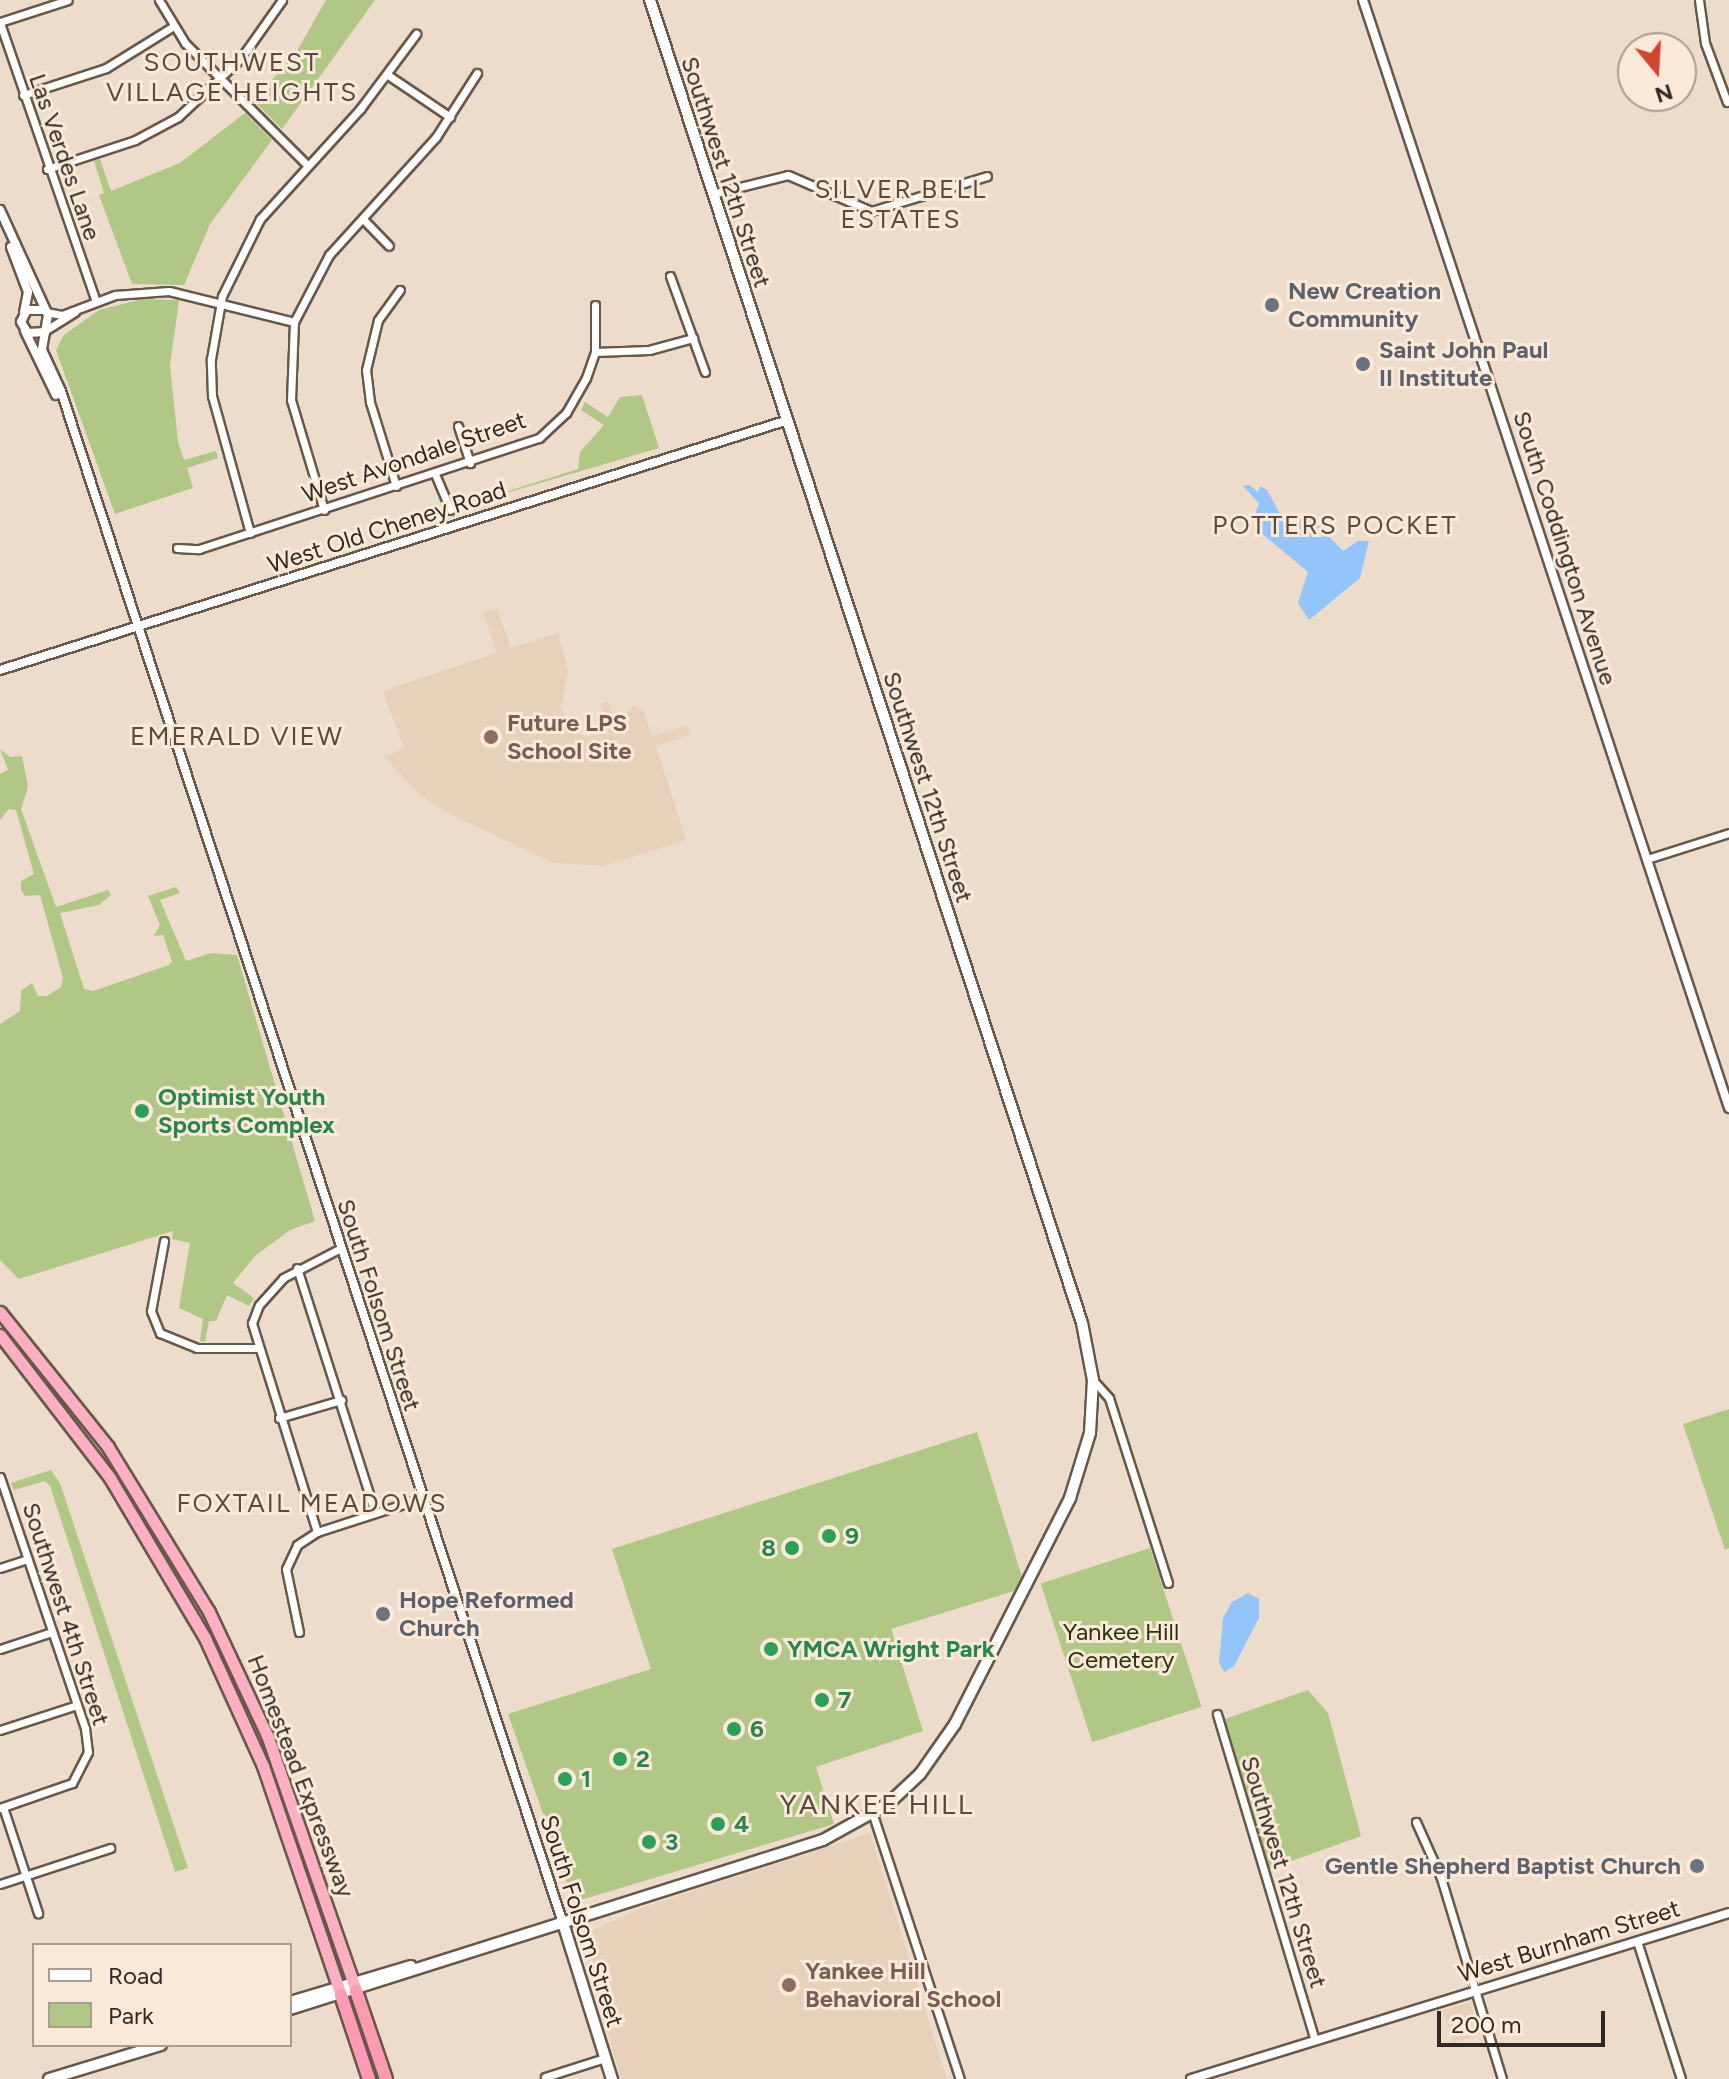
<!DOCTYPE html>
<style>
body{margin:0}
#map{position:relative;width:1729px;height:2079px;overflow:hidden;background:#eddccb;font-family:Figtree,sans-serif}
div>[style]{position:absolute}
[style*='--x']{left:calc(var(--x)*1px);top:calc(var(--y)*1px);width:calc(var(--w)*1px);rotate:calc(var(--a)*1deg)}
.built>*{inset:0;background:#e8d1bb;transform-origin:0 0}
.green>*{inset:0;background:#b0c785;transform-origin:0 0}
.water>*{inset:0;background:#93c4fa}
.roads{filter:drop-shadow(2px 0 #67584a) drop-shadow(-2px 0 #67584a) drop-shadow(0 2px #67584a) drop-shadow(0 -2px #67584a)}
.minor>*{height:7px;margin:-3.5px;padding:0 3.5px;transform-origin:3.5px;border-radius:3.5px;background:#fff}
.tertiary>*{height:8px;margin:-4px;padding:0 4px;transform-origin:4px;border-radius:4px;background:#fff}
.secondary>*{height:10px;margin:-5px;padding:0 5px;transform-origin:5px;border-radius:5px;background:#fff}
.trunk>*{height:11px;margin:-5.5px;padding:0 5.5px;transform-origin:5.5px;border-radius:5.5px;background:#feafc2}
.motorway>*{height:12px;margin:-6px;padding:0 6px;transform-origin:6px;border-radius:6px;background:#fe9bb2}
.dots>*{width:22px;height:22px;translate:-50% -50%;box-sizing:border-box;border:4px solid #fae9d8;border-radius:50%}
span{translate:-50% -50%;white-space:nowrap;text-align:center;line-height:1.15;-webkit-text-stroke:6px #fae9d8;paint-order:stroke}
.street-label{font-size:24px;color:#302923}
.worship-label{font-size:24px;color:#5b616d;font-weight:700}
.left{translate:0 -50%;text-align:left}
.right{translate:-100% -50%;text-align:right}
.education-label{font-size:24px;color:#785e54;font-weight:700}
.leisure-label{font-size:24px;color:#27864d;font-weight:700}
.park-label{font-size:24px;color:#29340f}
.neighbourhood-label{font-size:26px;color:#594b3d;letter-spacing:2px}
.quarter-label{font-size:28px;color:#594b3d;letter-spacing:2px}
.legend{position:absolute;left:32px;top:1943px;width:260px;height:104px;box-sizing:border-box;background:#fae9d8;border:2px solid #a99c90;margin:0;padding:10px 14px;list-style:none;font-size:24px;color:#302923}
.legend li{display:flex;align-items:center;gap:16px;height:40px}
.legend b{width:40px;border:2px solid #a99c90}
.north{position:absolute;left:1617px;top:32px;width:80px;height:80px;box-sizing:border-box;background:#fae9d8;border:2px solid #a99c90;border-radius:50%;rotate:162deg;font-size:22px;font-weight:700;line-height:32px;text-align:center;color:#302923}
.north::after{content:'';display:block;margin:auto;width:28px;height:36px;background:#d14531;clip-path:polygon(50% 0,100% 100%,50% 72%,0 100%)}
.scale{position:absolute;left:1437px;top:2011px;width:168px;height:36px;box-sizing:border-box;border:4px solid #302923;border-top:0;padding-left:10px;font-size:24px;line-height:28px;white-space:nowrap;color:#302923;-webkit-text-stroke:6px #fae9d8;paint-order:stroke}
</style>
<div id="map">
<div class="built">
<i style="clip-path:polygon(497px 608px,511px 648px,558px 633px,568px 670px,561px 707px,571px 728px,583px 737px,609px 732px,601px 704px,608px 701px,616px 728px,633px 706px,644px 711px,652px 736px,688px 725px,691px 734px,656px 746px,686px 840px,604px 866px,553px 863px,450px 814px,420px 795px,384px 757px,404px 748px,383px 691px,497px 653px,483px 612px)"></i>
<i style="clip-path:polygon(870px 1833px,947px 2079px,621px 2079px,581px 1935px,644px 1907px)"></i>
<i style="left:1470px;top:2002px;width:34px;height:28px;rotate:73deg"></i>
</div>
<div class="green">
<i style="clip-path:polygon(326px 0,375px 0,282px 129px,254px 101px,297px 51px)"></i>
<i style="clip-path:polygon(245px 113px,272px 140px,210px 224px,184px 285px,132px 284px,99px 195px,104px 193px,94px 161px,100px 159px,111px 191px,180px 163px)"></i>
<i style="clip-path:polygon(143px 299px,179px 300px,170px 366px,178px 442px,184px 460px,216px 451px,218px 458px,187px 468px,193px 488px,115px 514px,56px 350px,64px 335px,99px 310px)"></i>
<i style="clip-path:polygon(642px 395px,659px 448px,462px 506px,578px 469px,580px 452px,604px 425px,581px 410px,585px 402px,608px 417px,620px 397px)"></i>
<i style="clip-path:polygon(0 749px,10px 757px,22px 756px,28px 787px,21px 809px,56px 907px,108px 890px,111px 895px,99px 905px,60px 913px,84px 989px,93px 991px,169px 965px,172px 961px,163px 935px,154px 936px,160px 925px,148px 896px,176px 887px,180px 893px,160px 900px,186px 961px,211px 953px,237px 955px,315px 1221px,290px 1230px,255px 1256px,233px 1283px,254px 1298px,249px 1306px,227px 1295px,216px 1321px,209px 1321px,205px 1342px,200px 1341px,203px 1319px,179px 1308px,190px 1243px,172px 1239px,173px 1231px,19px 1279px,0 1260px,0 1024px,20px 1011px,21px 991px,32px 983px,38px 996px,47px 996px,61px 987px,63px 978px,40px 895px,25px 896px,21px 890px,21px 881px,34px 874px,16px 810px,9px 809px,0 820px,0 774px,8px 770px)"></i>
<i style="clip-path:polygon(1729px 1409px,1729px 1548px,1725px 1550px,1683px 1424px)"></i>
<i style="clip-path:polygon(977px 1432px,1022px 1577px,1014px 1591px,891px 1629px,923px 1731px,816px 1767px,834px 1824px,574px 1902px,508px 1714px,651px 1669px,612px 1549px)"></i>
<i style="clip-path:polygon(51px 1470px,60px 1483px,188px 1868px,175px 1872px,50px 1486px,45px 1481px,14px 1490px,11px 1483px)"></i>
<i style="left:1150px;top:1548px;width:167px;height:115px;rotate:72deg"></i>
<i style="clip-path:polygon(1308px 1690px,1328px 1713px,1361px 1836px,1269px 1869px,1222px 1720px)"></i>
</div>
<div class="water">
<i style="clip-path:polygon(1249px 485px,1258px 492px,1260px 486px,1267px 490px,1281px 516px,1315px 522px,1343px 551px,1358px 541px,1369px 541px,1360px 578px,1309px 620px,1298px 603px,1308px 572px,1260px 532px,1254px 517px,1259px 503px,1243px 486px)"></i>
<i style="clip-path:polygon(1248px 1593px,1259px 1599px,1259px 1618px,1234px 1666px,1224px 1672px,1219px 1663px,1223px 1618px,1232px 1602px)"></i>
</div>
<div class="roads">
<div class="minor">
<i style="--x:159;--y:0;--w:50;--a:58.8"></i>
<i style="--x:185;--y:43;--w:173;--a:45"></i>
<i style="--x:1699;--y:0;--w:43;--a:82.1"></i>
<i style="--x:1705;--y:43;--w:63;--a:69.6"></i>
<i style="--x:0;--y:22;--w:71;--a:-17.9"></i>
<i style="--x:0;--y:23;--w:295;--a:71"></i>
<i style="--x:388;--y:75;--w:75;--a:34.1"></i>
<i style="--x:23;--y:95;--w:87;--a:-18"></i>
<i style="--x:106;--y:68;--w:78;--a:-31.8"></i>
<i style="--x:47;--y:169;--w:93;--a:-18.2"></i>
<i style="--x:135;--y:140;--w:49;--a:-28.1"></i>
<i style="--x:178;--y:117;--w:86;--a:-43.1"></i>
<i style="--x:241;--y:58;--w:71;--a:-54.7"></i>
<i style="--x:712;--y:194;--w:78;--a:-14"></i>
<i style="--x:788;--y:175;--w:90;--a:23.4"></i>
<i style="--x:871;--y:211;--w:121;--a:-16.8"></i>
<i style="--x:363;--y:219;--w:37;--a:46"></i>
<i style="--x:670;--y:276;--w:102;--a:70"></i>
<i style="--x:46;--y:312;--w:16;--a:11"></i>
<i style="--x:62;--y:315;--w:57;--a:-20.7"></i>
<i style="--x:115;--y:295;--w:54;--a:-4.2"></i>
<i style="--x:169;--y:291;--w:129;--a:13.9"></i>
<i style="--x:46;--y:330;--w:34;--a:-32"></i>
<i style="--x:595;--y:352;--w:54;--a:-2.1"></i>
<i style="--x:649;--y:350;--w:46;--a:-15.3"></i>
<i style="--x:458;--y:426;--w:39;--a:72"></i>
<i style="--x:435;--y:474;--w:39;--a:67"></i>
<i style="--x:396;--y:486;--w:88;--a:-107.2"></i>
<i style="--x:370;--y:402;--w:32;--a:-97"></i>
<i style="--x:366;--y:370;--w:51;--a:-76.5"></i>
<i style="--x:378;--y:320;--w:37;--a:-54"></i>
<i style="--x:324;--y:510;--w:115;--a:-106.7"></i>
<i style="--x:291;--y:400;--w:78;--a:-87.8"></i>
<i style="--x:294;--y:322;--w:76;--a:-62.4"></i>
<i style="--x:329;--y:255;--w:159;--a:-47.8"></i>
<i style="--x:436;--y:137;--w:76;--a:-57.4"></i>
<i style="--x:250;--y:533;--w:142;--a:-105.5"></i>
<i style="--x:212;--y:396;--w:37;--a:-92"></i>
<i style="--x:211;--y:359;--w:64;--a:-80.1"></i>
<i style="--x:222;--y:296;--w:86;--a:-63.7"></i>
<i style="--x:260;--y:219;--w:149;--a:-47.7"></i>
<i style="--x:360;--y:109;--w:94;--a:-53.3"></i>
<i style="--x:177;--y:548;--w:22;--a:3"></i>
<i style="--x:199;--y:549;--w:358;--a:-18.1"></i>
<i style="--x:539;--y:438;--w:37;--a:-43"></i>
<i style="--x:566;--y:413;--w:40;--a:-60.3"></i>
<i style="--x:586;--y:378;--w:28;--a:-71"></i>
<i style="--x:595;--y:352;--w:47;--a:-90"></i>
<i style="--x:1647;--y:859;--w:86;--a:-17.6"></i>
<i style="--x:164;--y:1241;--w:71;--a:100.5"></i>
<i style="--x:151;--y:1311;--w:24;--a:68"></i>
<i style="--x:160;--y:1333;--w:40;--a:22"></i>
<i style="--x:197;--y:1348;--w:59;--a:0"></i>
<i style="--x:297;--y:1268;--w:257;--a:72.3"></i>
<i style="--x:1093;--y:1380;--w:24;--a:48"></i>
<i style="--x:1109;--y:1398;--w:194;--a:72.3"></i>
<i style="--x:279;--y:1418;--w:65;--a:-16.2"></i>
<i style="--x:0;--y:1477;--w:265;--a:71.3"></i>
<i style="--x:85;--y:1728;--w:24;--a:83"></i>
<i style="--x:88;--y:1752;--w:35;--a:117"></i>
<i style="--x:72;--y:1783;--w:76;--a:160.9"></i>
<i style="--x:317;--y:1532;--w:110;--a:-17.9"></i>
<i style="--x:0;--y:1568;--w:29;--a:-18"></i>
<i style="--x:299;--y:1632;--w:64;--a:-101.7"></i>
<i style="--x:286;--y:1569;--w:26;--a:-65"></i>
<i style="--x:297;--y:1545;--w:24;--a:-33"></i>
<i style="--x:317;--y:1532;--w:219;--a:-107.3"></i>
<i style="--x:252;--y:1323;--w:19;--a:-69"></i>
<i style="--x:259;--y:1305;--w:36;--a:-48"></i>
<i style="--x:283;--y:1278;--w:63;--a:-27.4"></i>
<i style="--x:0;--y:1649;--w:55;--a:-18.1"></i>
<i style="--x:1217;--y:1714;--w:340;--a:73.3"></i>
<i style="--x:0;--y:1730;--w:81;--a:-18"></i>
<i style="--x:3;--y:1807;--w:112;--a:71.7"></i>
<i style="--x:873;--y:1815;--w:278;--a:71.8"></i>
<i style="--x:1416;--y:1822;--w:61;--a:65.9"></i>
<i style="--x:1441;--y:1878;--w:210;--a:73.1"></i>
<i style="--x:0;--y:1884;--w:116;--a:-18.1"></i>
<i style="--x:1637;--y:1941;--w:145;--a:72.3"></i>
<i style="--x:545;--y:2077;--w:63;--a:-17.6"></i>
</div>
<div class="tertiary">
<i style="--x:1363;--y:0;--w:1167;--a:71.72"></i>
<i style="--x:0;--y:210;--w:115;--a:65.4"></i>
<i style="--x:48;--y:315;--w:36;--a:100"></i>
<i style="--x:42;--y:350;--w:45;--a:65.1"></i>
<i style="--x:61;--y:391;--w:1612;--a:71.86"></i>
<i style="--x:11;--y:247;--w:48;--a:69.3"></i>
<i style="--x:28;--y:292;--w:21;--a:101"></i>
<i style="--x:43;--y:310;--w:16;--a:180"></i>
<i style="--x:27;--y:310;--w:13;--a:117"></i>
<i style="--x:21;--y:322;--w:13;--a:58"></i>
<i style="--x:28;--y:333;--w:17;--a:-3"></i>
<i style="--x:25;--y:331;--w:71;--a:64.2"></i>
<i style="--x:0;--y:670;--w:824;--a:-17.6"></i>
<i style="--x:1191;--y:2079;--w:563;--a:-17.15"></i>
</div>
<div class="secondary">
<i style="--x:563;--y:1923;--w:164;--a:72.6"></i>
<i style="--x:290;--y:2002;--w:126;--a:-16.6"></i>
<i style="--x:290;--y:2009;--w:559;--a:-17.59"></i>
<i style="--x:823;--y:1840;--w:74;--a:-29"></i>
<i style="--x:888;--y:1804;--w:44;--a:-43.2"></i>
<i style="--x:920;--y:1774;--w:61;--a:-55"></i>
<i style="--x:955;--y:1724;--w:254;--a:-63"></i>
<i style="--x:1070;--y:1498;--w:68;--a:-72.9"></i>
<i style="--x:1090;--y:1433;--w:53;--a:-86.8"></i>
<i style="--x:1093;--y:1380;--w:58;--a:-100.9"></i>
<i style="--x:1082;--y:1323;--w:1392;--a:-108.08"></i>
<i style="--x:49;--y:2079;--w:117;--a:-16.9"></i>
</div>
<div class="trunk">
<i style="--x:0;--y:1312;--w:173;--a:51.3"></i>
<i style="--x:108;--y:1447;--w:193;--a:58.5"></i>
<i style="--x:209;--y:1612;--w:136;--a:64.8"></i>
<i style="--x:267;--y:1735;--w:271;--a:70.8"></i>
<i style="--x:0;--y:1335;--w:180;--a:52.4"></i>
<i style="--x:110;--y:1478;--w:186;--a:59.3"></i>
<i style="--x:205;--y:1638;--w:141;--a:65.6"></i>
<i style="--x:263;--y:1766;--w:242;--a:71.2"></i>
</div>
<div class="motorway">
<i style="--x:356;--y:1991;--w:93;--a:71.2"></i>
<i style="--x:341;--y:1995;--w:89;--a:71.6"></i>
</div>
</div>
<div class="dots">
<i style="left:1272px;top:305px;background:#6b7280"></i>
<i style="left:1363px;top:364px;background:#6b7280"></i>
<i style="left:491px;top:737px;background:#8d6e63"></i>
<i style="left:142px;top:1111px;background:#2e9e5b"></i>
<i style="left:829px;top:1536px;background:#2e9e5b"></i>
<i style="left:792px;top:1548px;background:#2e9e5b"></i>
<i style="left:383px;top:1614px;background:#6b7280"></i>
<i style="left:771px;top:1649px;background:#2e9e5b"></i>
<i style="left:822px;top:1700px;background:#2e9e5b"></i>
<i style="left:734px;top:1729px;background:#2e9e5b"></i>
<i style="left:620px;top:1759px;background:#2e9e5b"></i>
<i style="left:565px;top:1779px;background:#2e9e5b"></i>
<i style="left:718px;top:1824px;background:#2e9e5b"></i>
<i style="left:649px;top:1842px;background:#2e9e5b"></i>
<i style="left:1697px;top:1866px;background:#6b7280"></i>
<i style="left:789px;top:1985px;background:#8d6e63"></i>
</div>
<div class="street-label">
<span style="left:65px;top:157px;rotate:71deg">Las Verdes Lane</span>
<span style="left:726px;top:172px;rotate:72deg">Southwest 12th Street</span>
<span style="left:414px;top:457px;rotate:-19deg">West Avondale Street</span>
<span style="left:387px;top:527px;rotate:-18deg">West Old Cheney Road</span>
<span style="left:1565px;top:548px;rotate:72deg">South Coddington Avenue</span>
<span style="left:928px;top:787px;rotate:72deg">Southwest 12th Street</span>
<span style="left:379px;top:1305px;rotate:72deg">South Folsom Street</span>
<span style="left:66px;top:1614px;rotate:72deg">Southwest 4th Street</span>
<span style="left:301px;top:1776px;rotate:69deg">Homestead Expressway</span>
<span style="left:1284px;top:1872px;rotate:73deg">Southwest 12th Street</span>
<span style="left:582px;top:1921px;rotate:72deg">South Folsom Street</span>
<span style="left:1569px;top:1941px;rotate:-17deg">West Burnham Street</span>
</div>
<div class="worship-label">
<span class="left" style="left:1288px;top:305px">New Creation<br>Community</span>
<span class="left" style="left:1379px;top:364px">Saint John Paul<br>II Institute</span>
<span class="left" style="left:399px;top:1614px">Hope Reformed<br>Church</span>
<span class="right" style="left:1681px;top:1866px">Gentle Shepherd Baptist Church</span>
</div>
<div class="education-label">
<span class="left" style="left:507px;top:737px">Future LPS<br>School Site</span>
<span class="left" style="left:805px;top:1985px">Yankee Hill<br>Behavioral School</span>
</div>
<div class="leisure-label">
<span class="left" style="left:158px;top:1111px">Optimist Youth<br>Sports Complex</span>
<span class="left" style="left:845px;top:1536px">9</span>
<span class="right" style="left:776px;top:1548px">8</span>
<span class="left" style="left:787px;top:1649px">YMCA Wright Park</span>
<span class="left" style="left:838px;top:1700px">7</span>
<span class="left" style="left:750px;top:1729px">6</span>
<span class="left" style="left:636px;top:1759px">2</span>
<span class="left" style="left:581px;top:1779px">1</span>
<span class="left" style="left:734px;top:1824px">4</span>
<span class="left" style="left:665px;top:1842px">3</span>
</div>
<div class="park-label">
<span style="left:1121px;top:1646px">Yankee Hill<br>Cemetery</span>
</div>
<div class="neighbourhood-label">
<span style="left:232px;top:78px">SOUTHWEST<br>VILLAGE HEIGHTS</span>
<span style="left:901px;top:205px">SILVER BELL<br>ESTATES</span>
<span style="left:1335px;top:526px">POTTERS POCKET</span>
<span style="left:237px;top:737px">EMERALD VIEW</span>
<span style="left:312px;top:1504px">FOXTAIL MEADOWS</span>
</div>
<div class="quarter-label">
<span style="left:877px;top:1804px">YANKEE HILL</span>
</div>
<ul class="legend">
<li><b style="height:10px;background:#fff"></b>Road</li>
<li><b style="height:22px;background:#b0c785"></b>Park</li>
</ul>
<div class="north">N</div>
<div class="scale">200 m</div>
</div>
